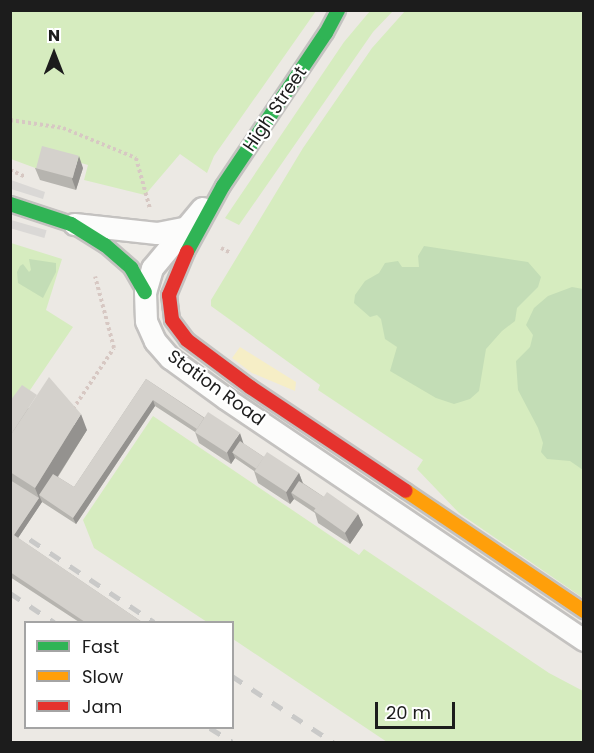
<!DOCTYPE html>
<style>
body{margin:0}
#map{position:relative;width:594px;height:753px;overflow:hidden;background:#ece9e4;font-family:Poppins,sans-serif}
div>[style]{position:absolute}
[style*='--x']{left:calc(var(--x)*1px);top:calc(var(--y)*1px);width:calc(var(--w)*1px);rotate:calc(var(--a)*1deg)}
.residential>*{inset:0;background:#dad8d6;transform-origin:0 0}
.grass>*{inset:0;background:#d6ecbf}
.forest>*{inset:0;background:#c3ddb6}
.sand>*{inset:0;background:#f6eec6}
.path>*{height:4px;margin-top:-2px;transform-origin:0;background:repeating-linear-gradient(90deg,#d7c8c3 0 3px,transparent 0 6px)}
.roads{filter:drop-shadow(2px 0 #c4c2c0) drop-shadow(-2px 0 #c4c2c0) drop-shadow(0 2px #c4c2c0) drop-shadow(0 -2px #c4c2c0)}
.street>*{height:21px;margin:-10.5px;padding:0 10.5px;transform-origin:10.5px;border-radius:10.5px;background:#fcfcfb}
.fast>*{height:14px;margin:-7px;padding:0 7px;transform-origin:7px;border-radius:7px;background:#30b455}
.slow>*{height:14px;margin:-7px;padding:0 7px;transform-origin:7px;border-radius:7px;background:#ff9f0a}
.jam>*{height:14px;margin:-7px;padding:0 7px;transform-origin:7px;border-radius:7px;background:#e5322d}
.rail>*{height:4.5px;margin-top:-2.25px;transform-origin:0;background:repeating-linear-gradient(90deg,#c9c9c8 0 12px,transparent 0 24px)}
.wall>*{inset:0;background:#b6b4af}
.shaded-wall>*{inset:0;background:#94928f}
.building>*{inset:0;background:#d4d1cc;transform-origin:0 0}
span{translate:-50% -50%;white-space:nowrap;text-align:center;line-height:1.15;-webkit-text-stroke:4.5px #fff;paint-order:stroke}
.street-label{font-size:18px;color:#1c1c1c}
.frame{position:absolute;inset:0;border:12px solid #1c1c1c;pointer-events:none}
.legend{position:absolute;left:24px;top:621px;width:210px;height:108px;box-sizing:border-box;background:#fff;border:2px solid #a4a4a4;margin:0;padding:8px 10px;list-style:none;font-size:18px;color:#1c1c1c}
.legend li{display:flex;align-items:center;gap:12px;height:30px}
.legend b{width:30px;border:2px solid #a4a4a4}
.north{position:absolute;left:24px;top:24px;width:60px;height:60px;-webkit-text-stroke:4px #fff;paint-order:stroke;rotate:0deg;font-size:16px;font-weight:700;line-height:24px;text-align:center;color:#1c1c1c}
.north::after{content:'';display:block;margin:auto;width:21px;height:27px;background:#1c1c1c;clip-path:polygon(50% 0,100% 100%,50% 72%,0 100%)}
.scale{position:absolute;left:375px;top:702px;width:80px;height:27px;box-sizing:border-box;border:3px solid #1c1c1c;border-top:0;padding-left:8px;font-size:18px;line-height:21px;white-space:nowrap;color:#1c1c1c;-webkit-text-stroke:4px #fff;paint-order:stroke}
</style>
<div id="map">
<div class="residential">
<i style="clip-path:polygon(11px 180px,45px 192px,43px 199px,11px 189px)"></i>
<i style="left:11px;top:220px;width:37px;height:8px;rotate:16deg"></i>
</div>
<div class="grass">
<i style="clip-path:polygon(10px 11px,316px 11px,214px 156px,207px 173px,180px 154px,145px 195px,84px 180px,88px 165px,44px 152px,38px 169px,11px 159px)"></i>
<i style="clip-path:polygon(370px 11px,393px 11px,373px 32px,239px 225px,225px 218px,344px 42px)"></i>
<i style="clip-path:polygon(405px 11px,583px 11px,583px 598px,459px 513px,417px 469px,423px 460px,318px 390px,320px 385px,211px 306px,211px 300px,303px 148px,372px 48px)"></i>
<i style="clip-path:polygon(11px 243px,62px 259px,46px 310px,73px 327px,11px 418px)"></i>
<i style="clip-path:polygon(153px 416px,359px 555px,364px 549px,549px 673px,583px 691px,583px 742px,387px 742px,233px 639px,232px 622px,207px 622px,94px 548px,83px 520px)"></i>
</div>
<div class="forest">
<i style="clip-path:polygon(424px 246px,528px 262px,541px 277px,538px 287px,517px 308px,515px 321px,502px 331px,486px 349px,479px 391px,470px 399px,454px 404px,436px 398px,390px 371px,397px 347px,385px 339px,381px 319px,377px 315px,370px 317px,354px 303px,355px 295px,365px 281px,379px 273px,385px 263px,398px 261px,402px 267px,419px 267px,418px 256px)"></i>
<i style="clip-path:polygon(29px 259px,56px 263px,56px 272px,43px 298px,18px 283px,17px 272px,20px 266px,23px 264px,29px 272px,31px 270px)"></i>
<i style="clip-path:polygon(572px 287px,583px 289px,583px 470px,570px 461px,547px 459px,541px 452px,543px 443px,538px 428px,518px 390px,516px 361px,530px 347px,533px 335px,526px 325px,534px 308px,548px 296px)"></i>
</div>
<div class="sand">
<i style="clip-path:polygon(240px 347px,296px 382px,295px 391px,252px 373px,232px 358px)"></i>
</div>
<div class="path">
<i style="--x:10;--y:120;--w:54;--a:8.6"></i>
<i style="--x:63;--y:128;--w:79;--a:22.3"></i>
<i style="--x:136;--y:158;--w:53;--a:74.6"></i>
<i style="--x:10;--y:170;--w:17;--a:24"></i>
<i style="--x:221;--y:248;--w:11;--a:27"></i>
<i style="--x:73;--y:409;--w:73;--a:-56.1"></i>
<i style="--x:114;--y:348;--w:74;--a:-104.8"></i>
</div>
<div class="roads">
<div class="street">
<i style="--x:202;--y:208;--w:78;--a:129.8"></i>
<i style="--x:152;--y:268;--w:25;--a:106"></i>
<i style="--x:145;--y:292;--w:29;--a:88"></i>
<i style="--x:146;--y:321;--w:22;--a:66"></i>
<i style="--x:155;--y:341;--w:23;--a:49"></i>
<i style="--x:170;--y:358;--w:68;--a:36"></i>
<i style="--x:225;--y:398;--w:433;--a:34"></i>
<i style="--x:74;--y:224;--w:83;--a:6.2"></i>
<i style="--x:157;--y:233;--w:26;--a:-11"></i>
</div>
<div class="fast">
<i style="--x:10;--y:204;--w:64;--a:18.2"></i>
<i style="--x:71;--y:224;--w:40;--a:32"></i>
<i style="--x:105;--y:245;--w:35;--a:41"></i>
<i style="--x:131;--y:268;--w:28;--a:60"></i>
<i style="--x:187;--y:252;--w:75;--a:-61.4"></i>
<i style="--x:223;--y:186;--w:184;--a:-56.1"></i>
<i style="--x:326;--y:33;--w:26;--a:-62"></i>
</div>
<div class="slow">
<i style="--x:406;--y:491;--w:215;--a:34"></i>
</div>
<div class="jam">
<i style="--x:187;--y:252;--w:47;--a:112.7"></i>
<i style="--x:169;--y:295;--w:25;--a:83"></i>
<i style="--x:172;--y:320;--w:25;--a:53"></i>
<i style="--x:187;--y:340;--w:79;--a:36.7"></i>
<i style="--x:250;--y:387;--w:187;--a:33.7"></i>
</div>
</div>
<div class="rail">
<i style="--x:10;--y:526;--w:173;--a:33.7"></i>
<i style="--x:10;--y:593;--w:53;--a:33.4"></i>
<i style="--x:232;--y:676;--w:121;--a:33.2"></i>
<i style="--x:210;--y:728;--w:26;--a:32"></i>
</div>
<div class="wall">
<i style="clip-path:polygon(35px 168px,83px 168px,76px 190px,40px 180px)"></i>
<i style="clip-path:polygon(146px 379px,264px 457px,299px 473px,303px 483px,324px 497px,358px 514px,363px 525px,350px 544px,318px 523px,315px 513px,294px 499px,290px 504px,258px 483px,254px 471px,235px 458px,231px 464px,199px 443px,195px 432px,155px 406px,76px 524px,42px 502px,18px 538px,142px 622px,79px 622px,10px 577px,10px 401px,87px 430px,58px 477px,74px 487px)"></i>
</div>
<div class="shaded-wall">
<i style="clip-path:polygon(79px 156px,83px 168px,76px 190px,72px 179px)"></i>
<i style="clip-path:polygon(153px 400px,155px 406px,76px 524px,73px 518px)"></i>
<i style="clip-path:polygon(81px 414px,87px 430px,44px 498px,39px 495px,42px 502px,16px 541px,14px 535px,39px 498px,35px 488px)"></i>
<i style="clip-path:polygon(240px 433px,244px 445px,233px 453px,235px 458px,231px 464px,227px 452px)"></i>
<i style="clip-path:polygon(299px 473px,303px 484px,291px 493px,294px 499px,290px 504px,286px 492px)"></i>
<i style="clip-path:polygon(358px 514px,363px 525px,350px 544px,345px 533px)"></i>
</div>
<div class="building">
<i style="left:42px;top:146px;width:38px;height:23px;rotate:15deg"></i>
<i style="clip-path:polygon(49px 377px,81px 414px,35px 488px,10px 472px,10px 436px)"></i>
<i style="clip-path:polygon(146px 379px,204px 418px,197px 429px,153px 400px,73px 518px,39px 495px,53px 474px,74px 487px)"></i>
<i style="clip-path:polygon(22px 385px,37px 395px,10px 436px,10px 401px)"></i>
<i style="left:208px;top:412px;width:38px;height:24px;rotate:33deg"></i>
<i style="left:240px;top:441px;width:29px;height:14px;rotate:34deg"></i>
<i style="left:267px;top:452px;width:38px;height:23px;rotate:33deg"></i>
<i style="clip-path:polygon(10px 480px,39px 498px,14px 535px,142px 622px,85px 622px,10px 572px)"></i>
<i style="left:299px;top:481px;width:30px;height:14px;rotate:33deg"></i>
<i style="left:327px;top:492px;width:38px;height:23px;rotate:35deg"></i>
</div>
<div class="street-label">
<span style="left:275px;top:109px;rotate:-56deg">High Street</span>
<span style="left:216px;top:388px;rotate:36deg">Station Road</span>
</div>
<div class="frame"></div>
<ul class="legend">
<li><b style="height:8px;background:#30b455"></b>Fast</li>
<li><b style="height:8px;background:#ff9f0a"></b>Slow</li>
<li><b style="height:8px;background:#e5322d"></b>Jam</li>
</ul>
<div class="north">N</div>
<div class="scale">20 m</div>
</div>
